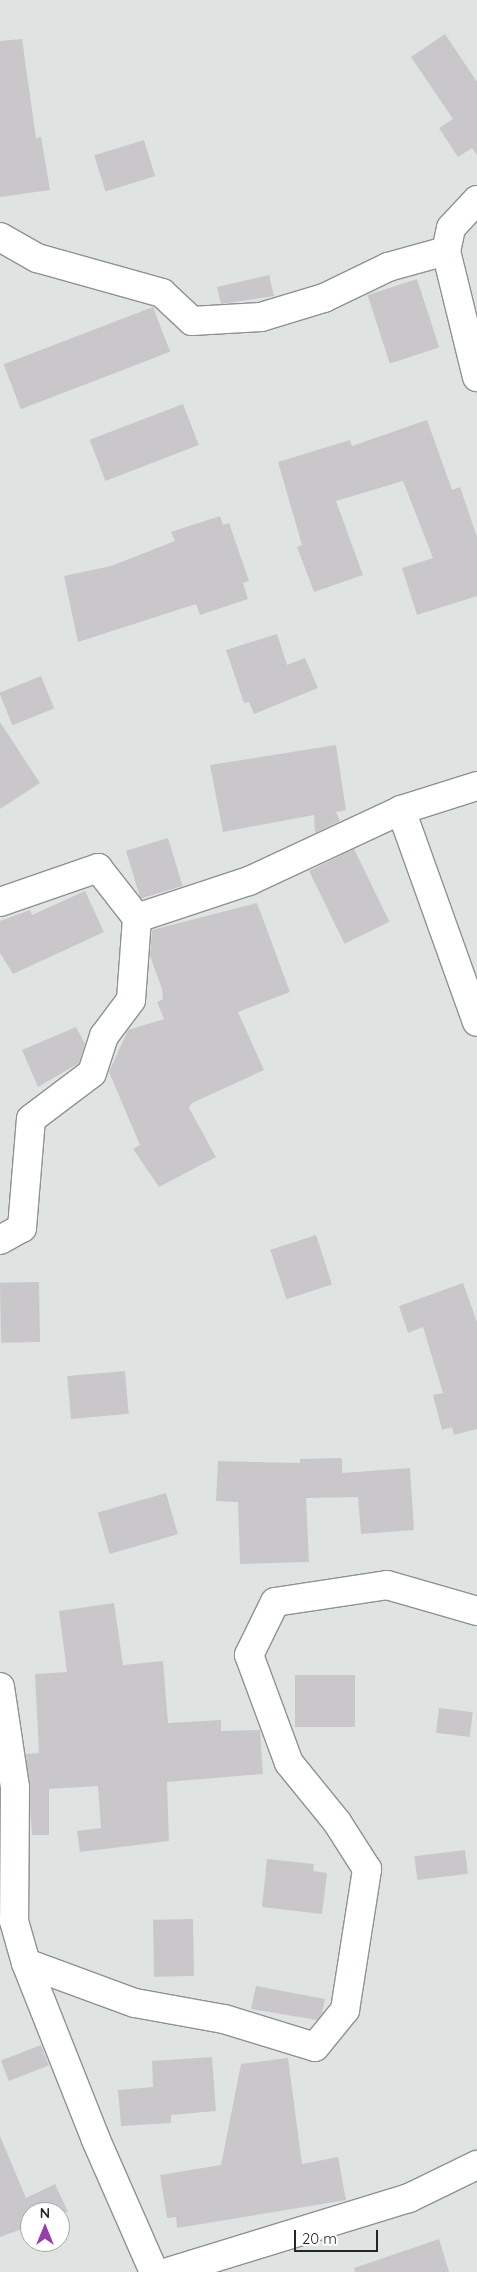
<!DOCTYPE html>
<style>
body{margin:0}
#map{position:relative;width:477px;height:2272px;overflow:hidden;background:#dfe4e2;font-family:Quicksand,sans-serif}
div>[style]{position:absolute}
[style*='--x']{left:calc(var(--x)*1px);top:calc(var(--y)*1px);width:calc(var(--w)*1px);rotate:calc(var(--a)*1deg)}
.building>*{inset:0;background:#cac7ca;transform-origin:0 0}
.roads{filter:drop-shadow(1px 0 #8e9290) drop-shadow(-1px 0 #8e9290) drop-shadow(0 1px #8e9290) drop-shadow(0 -1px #8e9290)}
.minor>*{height:28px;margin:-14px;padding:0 14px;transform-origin:14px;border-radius:14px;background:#fff}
span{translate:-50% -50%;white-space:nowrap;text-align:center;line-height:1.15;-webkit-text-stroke:4px #fff;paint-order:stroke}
.north{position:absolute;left:20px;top:2202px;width:50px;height:50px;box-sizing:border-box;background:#fff;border:1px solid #a7a8a8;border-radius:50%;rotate:0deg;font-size:14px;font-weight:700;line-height:20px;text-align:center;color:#242625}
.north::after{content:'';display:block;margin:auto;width:18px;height:22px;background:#983fab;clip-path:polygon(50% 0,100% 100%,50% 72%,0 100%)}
.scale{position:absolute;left:294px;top:2230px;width:84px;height:22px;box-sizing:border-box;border:2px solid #242625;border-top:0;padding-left:6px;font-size:15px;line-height:18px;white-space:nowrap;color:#242625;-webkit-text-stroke:4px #fff;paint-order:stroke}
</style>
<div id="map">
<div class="building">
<i style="clip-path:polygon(445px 34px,477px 82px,477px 155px,472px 148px,458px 157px,439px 128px,453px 119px,411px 57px)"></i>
<i style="clip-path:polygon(22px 39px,36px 138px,41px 137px,50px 190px,0 197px,0 41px)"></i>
<i style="left:144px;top:140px;width:38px;height:52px;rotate:73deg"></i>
<i style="clip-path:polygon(269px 275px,274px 296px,221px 304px,217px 287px)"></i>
<i style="left:417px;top:279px;width:72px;height:52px;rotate:72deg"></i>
<i style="left:153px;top:307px;width:48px;height:160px;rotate:69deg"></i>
<i style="left:183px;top:404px;width:44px;height:100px;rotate:69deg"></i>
<i style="clip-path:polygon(427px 420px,452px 490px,460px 487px,477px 537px,477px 596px,417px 615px,402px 568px,433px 558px,403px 481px,336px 501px,363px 575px,314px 592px,297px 547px,302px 545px,278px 462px,350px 440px,352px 446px)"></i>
<i style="clip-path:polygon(220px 516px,223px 525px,229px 523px,249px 581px,243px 583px,248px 599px,200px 615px,196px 604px,78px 642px,64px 576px,111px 566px,175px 541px,171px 532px)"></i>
<i style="clip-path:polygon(277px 634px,287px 665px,305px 658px,318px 688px,254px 714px,249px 702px,244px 703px,226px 650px)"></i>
<i style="left:41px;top:676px;width:35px;height:45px;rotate:68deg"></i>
<i style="clip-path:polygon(0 722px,40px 783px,0 809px)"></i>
<i style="clip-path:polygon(336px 745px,346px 810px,336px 812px,340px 821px,315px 833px,314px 815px,223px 832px,210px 765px)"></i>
<i style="left:168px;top:838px;width:50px;height:44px;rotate:73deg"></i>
<i style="left:354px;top:849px;width:81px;height:50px;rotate:64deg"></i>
<i style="clip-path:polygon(85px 891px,104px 932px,13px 974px,0 953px,0 921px,30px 910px,32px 915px)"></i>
<i style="clip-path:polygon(257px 903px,290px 992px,238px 1012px,264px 1070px,192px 1103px,189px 1108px,216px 1157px,159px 1187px,133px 1149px,140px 1145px,109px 1072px,128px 1030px,164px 1019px,157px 1002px,163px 999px,162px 989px,150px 956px,152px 930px)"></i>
<i style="clip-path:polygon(76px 1027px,85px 1044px,79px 1063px,38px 1087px,22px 1050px)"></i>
<i style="left:316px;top:1235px;width:52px;height:48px;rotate:72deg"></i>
<i style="left:39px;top:1282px;width:60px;height:39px;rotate:89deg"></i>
<i style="clip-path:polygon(463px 1283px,477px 1322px,477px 1429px,454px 1435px,452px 1427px,442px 1430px,433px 1395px,443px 1393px,423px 1327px,408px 1333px,399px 1306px)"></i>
<i style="left:125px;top:1371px;width:43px;height:58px;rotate:85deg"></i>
<i style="clip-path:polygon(342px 1458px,342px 1473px,410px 1468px,414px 1530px,361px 1534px,358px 1497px,306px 1498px,309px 1562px,240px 1564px,238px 1502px,216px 1501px,218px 1461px,300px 1463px,300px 1459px)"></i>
<i style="left:166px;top:1493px;width:43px;height:71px;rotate:74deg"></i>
<i style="clip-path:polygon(114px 1603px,123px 1665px,163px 1661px,168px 1723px,221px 1720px,221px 1731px,260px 1730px,263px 1774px,167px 1782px,169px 1841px,80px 1852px,77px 1831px,101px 1828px,98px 1786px,49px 1789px,49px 1835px,32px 1835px,26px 1754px,39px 1753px,35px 1674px,67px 1672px,59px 1611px)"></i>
<i style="left:295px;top:1675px;width:60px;height:52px"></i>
<i style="left:439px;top:1708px;width:34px;height:25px;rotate:7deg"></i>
<i style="left:465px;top:1850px;width:24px;height:51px;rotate:83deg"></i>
<i style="clip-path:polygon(267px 1859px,314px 1864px,313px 1871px,327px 1873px,322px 1914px,262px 1907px)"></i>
<i style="left:193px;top:1919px;width:57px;height:40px;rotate:89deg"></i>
<i style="clip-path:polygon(256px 1986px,325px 1999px,322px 2014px,317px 2020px,251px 2009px)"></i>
<i style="left:41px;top:2045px;width:22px;height:43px;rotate:69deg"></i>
<i style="clip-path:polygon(212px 2057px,216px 2111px,171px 2115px,171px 2123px,121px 2126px,118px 2090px,153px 2087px,152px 2061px)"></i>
<i style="clip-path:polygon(288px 2058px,302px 2164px,338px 2157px,346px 2200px,177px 2228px,176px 2217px,167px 2218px,160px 2175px,221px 2165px,241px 2064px)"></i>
<i style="clip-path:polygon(0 2136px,26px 2198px,55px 2184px,68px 2212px,30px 2212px,30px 2226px,0 2237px)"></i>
<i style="clip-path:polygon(439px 2239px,449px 2272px,355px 2272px,354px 2268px)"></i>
</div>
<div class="roads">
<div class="minor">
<i style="--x:477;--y:200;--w:38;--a:133"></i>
<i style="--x:451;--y:228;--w:24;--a:102"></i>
<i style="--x:446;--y:251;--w:130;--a:76.2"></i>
<i style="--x:0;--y:237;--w:43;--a:29.6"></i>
<i style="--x:37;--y:258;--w:130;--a:15.6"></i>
<i style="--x:162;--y:293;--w:41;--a:43"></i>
<i style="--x:192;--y:321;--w:69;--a:-3.3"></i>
<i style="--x:261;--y:317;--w:66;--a:-16.8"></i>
<i style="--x:324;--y:298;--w:71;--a:-25.8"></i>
<i style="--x:388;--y:267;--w:60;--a:-15.4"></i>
<i style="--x:477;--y:786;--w:80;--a:162.5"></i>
<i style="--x:401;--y:810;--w:225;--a:70.3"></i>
<i style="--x:0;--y:902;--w:104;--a:-19.1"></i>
<i style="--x:98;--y:868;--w:63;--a:52"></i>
<i style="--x:0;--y:1240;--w:25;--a:-29"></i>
<i style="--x:22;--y:1228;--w:109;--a:-85.3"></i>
<i style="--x:31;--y:1119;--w:76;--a:-37"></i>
<i style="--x:92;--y:1073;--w:39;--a:-72"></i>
<i style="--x:104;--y:1036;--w:45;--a:-53.1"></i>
<i style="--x:131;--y:1000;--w:82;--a:-85.8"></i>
<i style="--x:137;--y:918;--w:118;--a:-18.3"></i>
<i style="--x:249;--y:881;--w:168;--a:-25"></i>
<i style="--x:0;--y:1687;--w:101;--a:81.5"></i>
<i style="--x:15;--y:1787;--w:134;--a:90.4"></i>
<i style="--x:14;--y:1921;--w:44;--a:74.1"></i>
<i style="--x:26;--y:1963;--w:190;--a:68.4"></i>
<i style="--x:96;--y:2140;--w:144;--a:66.3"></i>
<i style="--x:26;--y:1963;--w:116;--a:20.2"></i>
<i style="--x:135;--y:2003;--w:90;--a:10.2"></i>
<i style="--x:224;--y:2019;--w:95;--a:17.1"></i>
<i style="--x:315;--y:2047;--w:48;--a:-51"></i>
<i style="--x:345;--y:2010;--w:143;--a:-81.1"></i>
<i style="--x:367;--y:1869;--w:56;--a:-122.6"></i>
<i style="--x:337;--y:1822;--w:76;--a:-129.1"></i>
<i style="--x:289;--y:1763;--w:115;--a:-110.3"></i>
<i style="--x:249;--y:1655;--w:59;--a:-63.9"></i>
<i style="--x:275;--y:1602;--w:113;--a:-8.6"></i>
<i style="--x:387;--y:1585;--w:94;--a:16.1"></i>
<i style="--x:168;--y:2272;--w:252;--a:-17.1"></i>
<i style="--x:409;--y:2198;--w:76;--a:-25.9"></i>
</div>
</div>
<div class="north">N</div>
<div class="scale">20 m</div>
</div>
